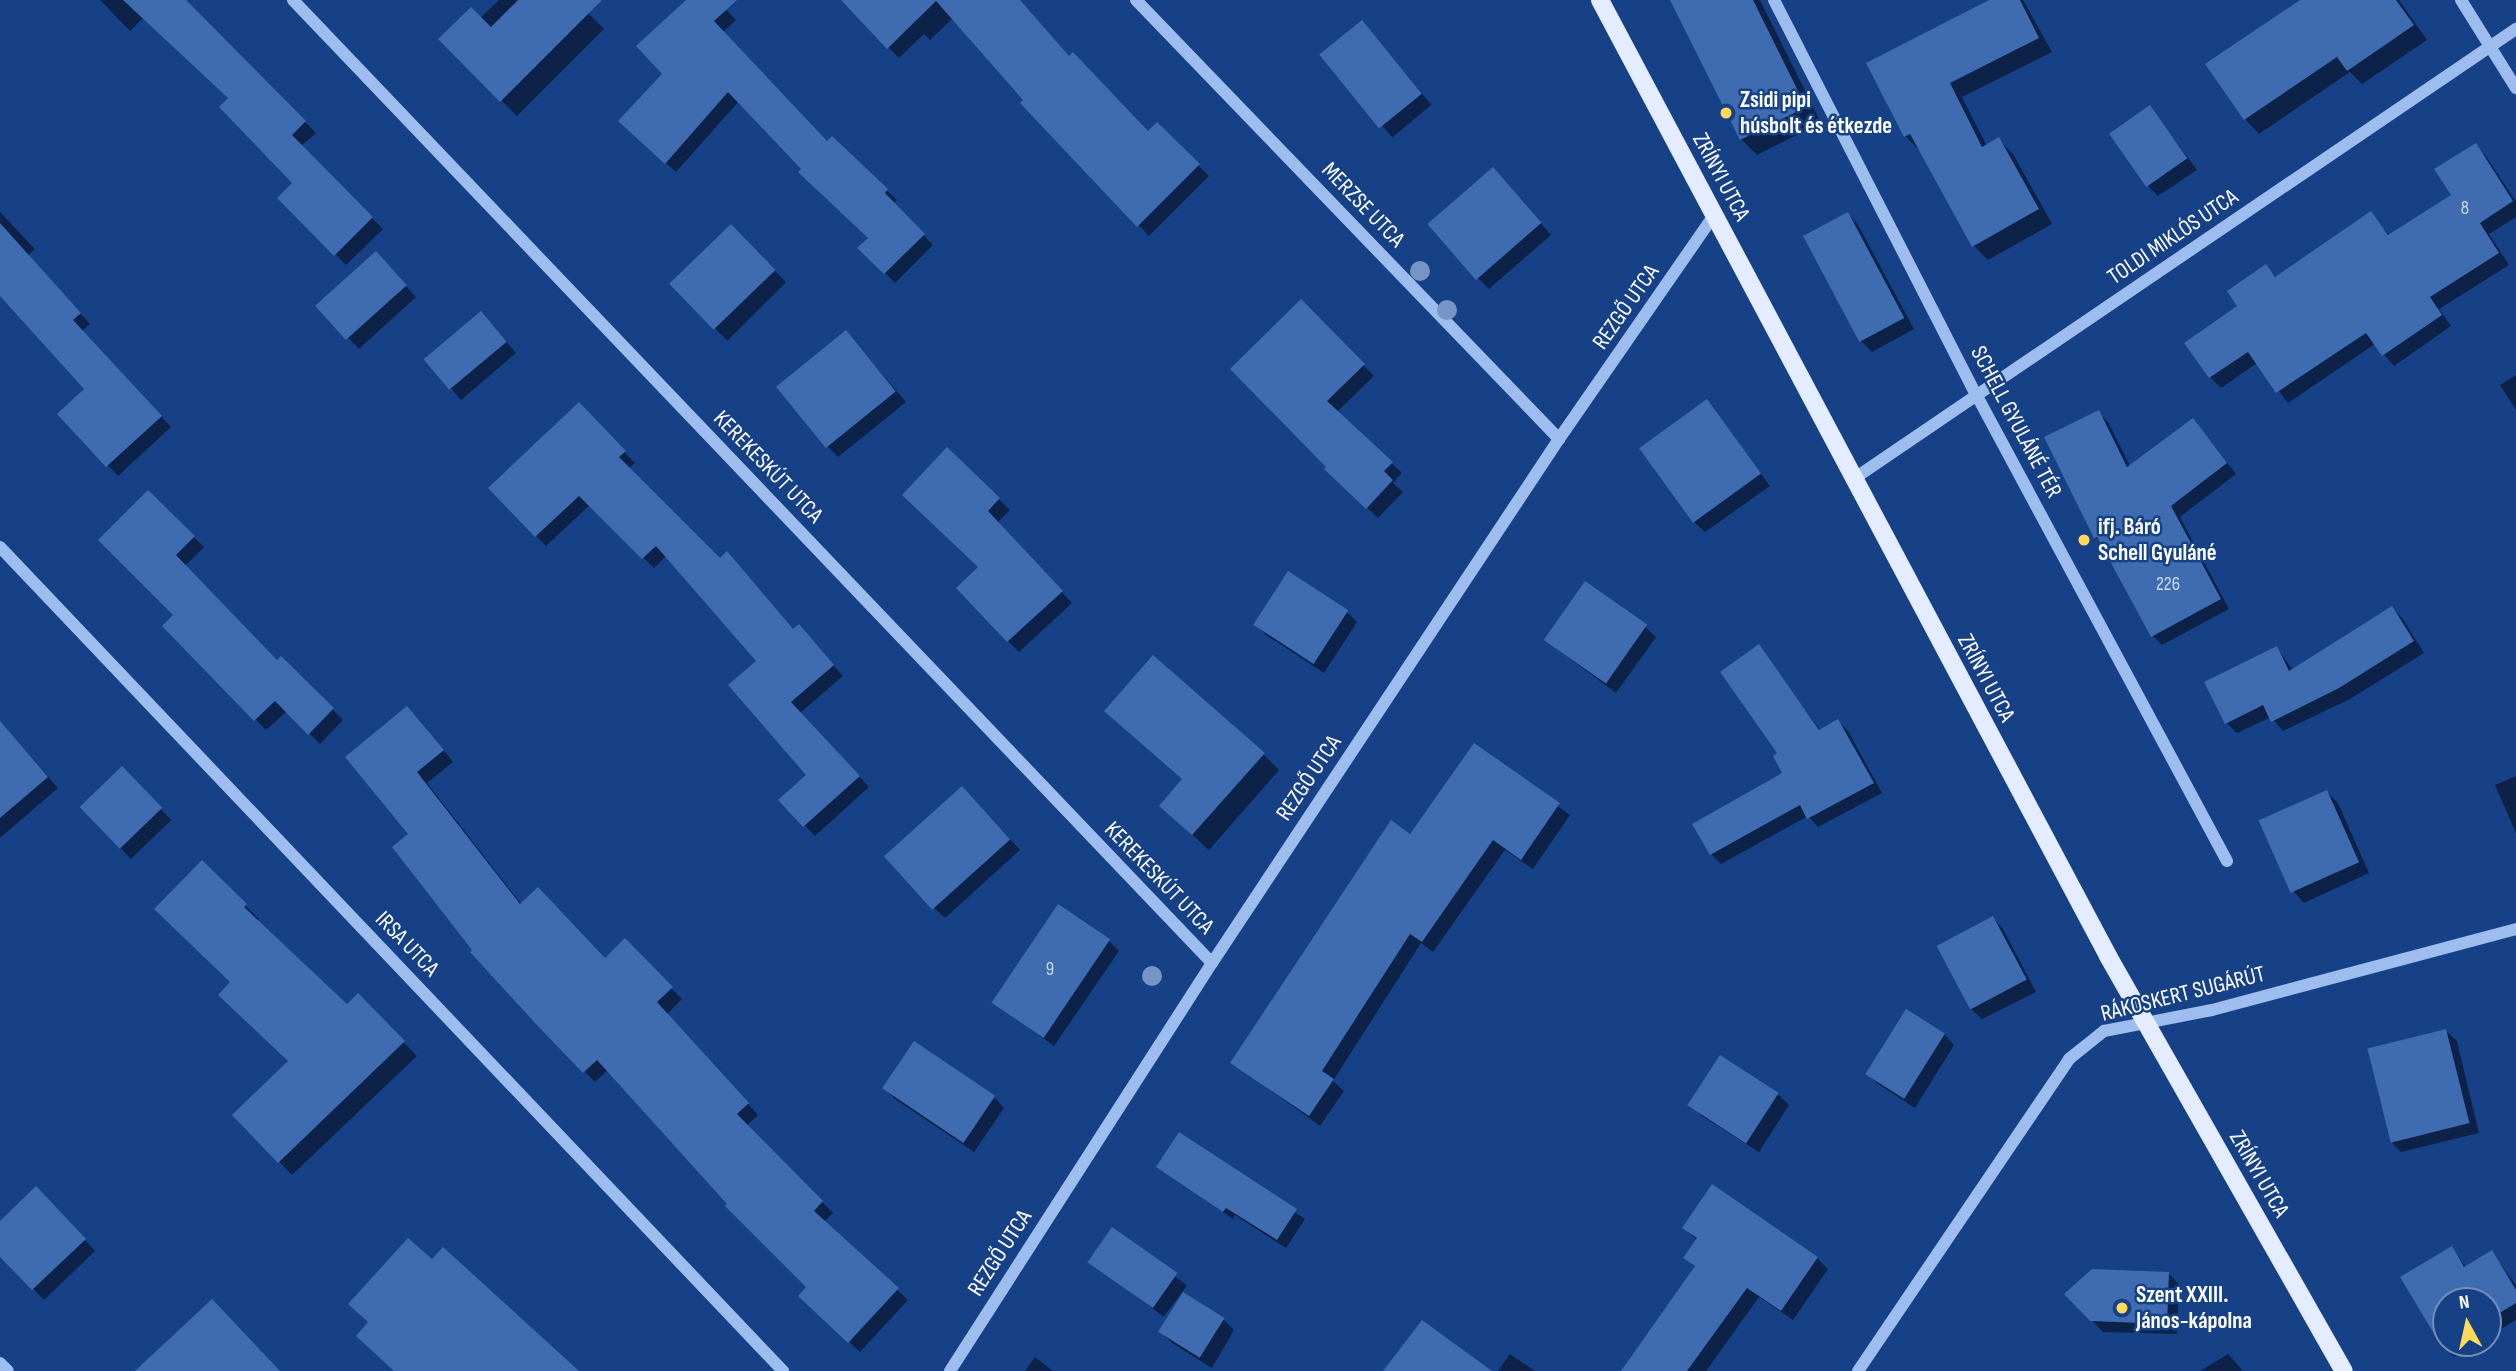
<!DOCTYPE html>
<meta charset="utf-8">
<style>
body{margin:0}
#map{position:relative;width:2516px;height:1371px;overflow:hidden;background:#174187;font-family:"Sofia Sans Condensed",sans-serif}
div>[style]{position:absolute}
[style*='--x']{left:calc(var(--x)*1px);top:calc(var(--y)*1px);width:calc(var(--w)*1px);rotate:calc(var(--a)*1deg)}
.shadow>*{inset:0;background:#0007;transform-origin:0 0}
.building>*{inset:0;background:#3f6bb1;transform-origin:0 0}
.minor>*{height:12px;margin:-6px;padding:0 6px;transform-origin:6px;border-radius:6px;background:#9dbdee}
.major>*{height:18px;margin:-9px;padding:0 9px;transform-origin:9px;border-radius:9px;background:#e4edff}
.trees>*{width:20px;height:20px;margin:-10px;border-radius:50%;background:#7695c6}
.dots>*{width:19px;height:19px;translate:-50% -50%;box-sizing:border-box;border:4px solid #174187;border-radius:50%}
span{translate:-50% -50%;white-space:nowrap;text-align:center;line-height:1.15;-webkit-text-stroke:5px #174187;paint-order:stroke}
.number-label{font-size:19px;color:#cfdaec}
.number-label span{-webkit-text-stroke-width:0}
.poi-label{font-size:23px;color:#fff;font-weight:700}
.left{translate:0 -50%;text-align:left}
.street-label{font-size:23px;color:#fff}
.north{position:absolute;left:2432px;top:1287px;width:70px;height:70px;box-sizing:border-box;background:#174187;border:2px solid #748db7;border-radius:50%;rotate:352deg;font-size:19px;font-weight:700;line-height:28px;text-align:center;color:#fff}
.north::after{content:'';display:block;margin:auto;width:24px;height:32px;background:#ffd95a;clip-path:polygon(50% 0,100% 100%,50% 72%,0 100%)}
</style>
<div id="map">
<div class="shadow">
<i style="clip-path:polygon(100px 0,184px 0,316px 133px,301px 146px,383px 229px,346px 265px,280px 198px,294px 183px,230px 98px,143px 18px,130px 31px)"></i>
<i style="clip-path:polygon(499px 0,575px 0,604px 29px,517px 116px,440px 39px,480px 18px)"></i>
<i style="clip-path:polygon(689px 0,717px 0,736px 20px,723px 32px,828px 143px,832px 139px,897px 200px,893px 204px,933px 245px,895px 283px,860px 248px,870px 238px,739px 101px,676px 172px,631px 131px,664px 74px)"></i>
<i style="clip-path:polygon(842px 0,1019px 0,1070px 58px,1148px 133px,1157px 124px,1209px 176px,1149px 236px,1022px 103px,1025px 100px,953px 18px,930px 40px,924px 34px,899px 58px)"></i>
<i style="clip-path:polygon(1672px 0,1760px 0,1821px 123px,1757px 155px,1741px 139px)"></i>
<i style="clip-path:polygon(1993px 0,2023px 0,2052px 52px,1962px 97px,1987px 146px,1999px 140px,2013px 154px,2052px 224px,1988px 260px,1974px 246px,1919px 150px,1905px 136px)"></i>
<i style="clip-path:polygon(2300px 0,2399px 0,2427px 40px,2362px 84px,2350px 72px,2259px 134px,2245px 119px,2207px 64px)"></i>
<i style="left:1362px;top:22px;width:108px;height:51px;rotate:50deg"></i>
<i style="clip-path:polygon(2150px 107px,2197px 170px,2158px 196px,2148px 186px)"></i>
<i style="clip-path:polygon(2475px 145px,2486px 156px,2516px 202px,2516px 217px,2489px 234px,2509px 265px,2439px 309px,2451px 326px,2394px 366px,2375px 344px,2288px 403px,2257px 363px,2221px 388px,2210px 377px,2239px 307px,2265px 267px,2277px 278px,2371px 214px,2390px 236px,2453px 195px)"></i>
<i style="clip-path:polygon(1503px 180px,1551px 235px,1489px 289px,1478px 278px)"></i>
<i style="clip-path:polygon(0 212px,35px 249px,28px 255px,90px 324px,82px 331px,171px 427px,118px 476px,60px 414px,87px 389px,0 293px)"></i>
<i style="clip-path:polygon(1848px 214px,1858px 225px,1914px 329px,1872px 352px,1861px 341px)"></i>
<i style="left:731px;top:227px;width:78px;height:83px;rotate:45deg"></i>
<i style="clip-path:polygon(386px 264px,416px 297px,359px 349px,318px 307px)"></i>
<i style="clip-path:polygon(1301px 302px,1374px 376px,1337px 412px,1402px 473px,1393px 483px,1403px 492px,1378px 518px,1337px 480px,1328px 467px)"></i>
<i style="clip-path:polygon(492px 324px,516px 353px,461px 400px,426px 359px)"></i>
<i style="clip-path:polygon(846px 332px,906px 402px,838px 457px,827px 446px)"></i>
<i style="clip-path:polygon(2516px 375px,2516px 410px,2500px 385px)"></i>
<i style="clip-path:polygon(1706px 401px,1770px 486px,1705px 532px,1694px 522px)"></i>
<i style="clip-path:polygon(579px 405px,635px 463px,628px 469px,794px 631px,809px 637px,843px 676px,800px 713px,869px 787px,815px 836px,781px 801px,809px 776px,758px 661px,667px 555px,654px 568px,590px 505px,546px 546px,490px 488px)"></i>
<i style="clip-path:polygon(2098px 412px,2108px 422px,2130px 466px,2193px 420px,2236px 474px,2180px 517px,2229px 609px,2162px 645px,2152px 635px,2104px 545px,2095px 537px)"></i>
<i style="clip-path:polygon(947px 450px,1010px 510px,997px 523px,1072px 603px,1019px 652px,1008px 641px,980px 568px)"></i>
<i style="clip-path:polygon(148px 492px,204px 547px,185px 566px,277px 662px,281px 658px,343px 720px,320px 744px,287px 711px,266px 730px,164px 626px,176px 615px)"></i>
<i style="clip-path:polygon(2392px 608px,2403px 619px,2424px 653px,2350px 699px,2283px 731px,2271px 717px,2237px 733px,2226px 722px,2277px 648px,2293px 670px)"></i>
<i style="clip-path:polygon(1347px 612px,1357px 622px,1324px 673px,1266px 635px,1256px 625px)"></i>
<i style="clip-path:polygon(1645px 627px,1656px 637px,1616px 693px,1544px 639px)"></i>
<i style="clip-path:polygon(1758px 647px,1821px 731px,1838px 721px,1848px 731px,1882px 793px,1818px 827px,1808px 816px,1721px 864px,1711px 854px,1785px 774px)"></i>
<i style="clip-path:polygon(418px 719px,453px 762px,427px 783px,522px 905px,606px 960px,625px 941px,682px 999px,667px 1014px,758px 1115px,746px 1126px,833px 1213px,824px 1222px,908px 1300px,860px 1352px,811px 1307px,808px 1287px,608px 1070px,595px 1082px,537px 1023px,474px 950px,411px 835px)"></i>
<i style="clip-path:polygon(1474px 746px,1570px 815px,1533px 869px,1505px 850px,1433px 952px,1421px 943px,1333px 1081px,1344px 1091px,1320px 1126px,1232px 1062px,1410px 836px)"></i>
<i style="clip-path:polygon(24px 749px,58px 788px,0 838px,0 750px)"></i>
<i style="clip-path:polygon(1263px 754px,1279px 770px,1209px 850px,1161px 806px,1184px 780px)"></i>
<i style="left:122px;top:769px;width:71px;height:56px;rotate:46deg"></i>
<i style="clip-path:polygon(2516px 776px,2516px 833px,2495px 785px)"></i>
<i style="clip-path:polygon(2327px 792px,2338px 803px,2369px 873px,2304px 903px,2294px 892px)"></i>
<i style="clip-path:polygon(973px 799px,1020px 850px,945px 918px,934px 908px)"></i>
<i style="clip-path:polygon(202px 863px,259px 919px,257px 921px,347px 1007px,358px 996px,417px 1056px,292px 1175px,234px 1116px,290px 1061px,233px 983px)"></i>
<i style="clip-path:polygon(1993px 918px,2003px 929px,2036px 992px,1982px 1019px,1971px 1009px)"></i>
<i style="clip-path:polygon(1108px 940px,1119px 951px,1054px 1046px,993px 1002px)"></i>
<i style="clip-path:polygon(2446px 1031px,2457px 1041px,2479px 1133px,2401px 1152px,2391px 1142px)"></i>
<i style="clip-path:polygon(1944px 1034px,1954px 1045px,1915px 1108px,1878px 1084px,1867px 1074px)"></i>
<i style="clip-path:polygon(884px 1088px,994px 1097px,1004px 1108px,974px 1152px,895px 1099px)"></i>
<i style="clip-path:polygon(1778px 1094px,1789px 1105px,1759px 1152px,1702px 1116px,1691px 1105px)"></i>
<i style="clip-path:polygon(1180px 1135px,1305px 1219px,1286px 1248px,1235px 1215px,1233px 1219px,1158px 1167px)"></i>
<i style="clip-path:polygon(1712px 1187px,1817px 1258px,1828px 1269px,1793px 1320px,1759px 1297px,1706px 1371px,1641px 1371px,1696px 1268px,1686px 1257px,1697px 1240px,1684px 1228px)"></i>
<i style="clip-path:polygon(47px 1199px,95px 1251px,44px 1300px,0 1254px,0 1223px)"></i>
<i style="left:1112px;top:1229px;width:94px;height:39px;rotate:37deg"></i>
<i style="clip-path:polygon(2451px 1249px,2467px 1268px,2492px 1253px,2516px 1285px,2516px 1320px,2488px 1337px,2488px 1301px,2446px 1301px,2446px 1343px,2478px 1343px,2454px 1357px,2443px 1346px,2402px 1278px)"></i>
<i style="clip-path:polygon(2168px 1273px,2179px 1284px,2177px 1334px,2103px 1332px,2067px 1294px)"></i>
<i style="clip-path:polygon(1224px 1320px,1234px 1330px,1212px 1368px,1172px 1343px,1161px 1332px)"></i>
<i style="clip-path:polygon(1510px 1354px,1535px 1371px,1498px 1371px)"></i>
<i style="clip-path:polygon(2228px 1354px,2243px 1371px,2200px 1371px)"></i>
<i style="clip-path:polygon(1035px 1357px,1053px 1371px,1025px 1371px)"></i>
</div>
<div class="building">
<i style="clip-path:polygon(123px 0,186px 0,306px 121px,292px 135px,373px 217px,334px 256px,277px 198px,292px 183px,219px 107px,228px 98px)"></i>
<i style="clip-path:polygon(518px 0,602px 0,500px 102px,438px 39px,471px 7px,491px 27px)"></i>
<i style="clip-path:polygon(686px 0,737px 0,714px 21px,827px 141px,832px 136px,888px 189px,885px 193px,925px 234px,884px 274px,857px 248px,868px 238px,798px 172px,801px 169px,728px 92px,665px 164px,618px 121px,662px 74px,636px 46px)"></i>
<i style="clip-path:polygon(841px 0,1020px 0,1069px 56px,1073px 52px,1148px 131px,1157px 122px,1200px 164px,1137px 227px,1020px 103px,1023px 100px,936px 1px,887px 49px)"></i>
<i style="clip-path:polygon(1670px 0,1753px 0,1806px 107px,1740px 140px)"></i>
<i style="clip-path:polygon(1989px 0,2020px 0,2039px 38px,1950px 83px,1982px 147px,1999px 137px,2039px 209px,1972px 247px,1910px 134px,1904px 137px,1866px 63px)"></i>
<i style="clip-path:polygon(2300px 0,2396px 0,2414px 25px,2347px 71px,2337px 57px,2244px 120px,2205px 64px)"></i>
<i style="left:1362px;top:20px;width:95px;height:55px;rotate:51deg"></i>
<i style="left:2150px;top:105px;width:65px;height:50px;rotate:55deg"></i>
<i style="clip-path:polygon(2476px 143px,2513px 201px,2480px 223px,2499px 253px,2430px 297px,2442px 315px,2382px 356px,2366px 333px,2276px 393px,2248px 352px,2209px 378px,2184px 343px,2237px 306px,2227px 291px,2266px 264px,2275px 277px,2371px 211px,2388px 235px,2451px 195px,2434px 169px)"></i>
<i style="left:1493px;top:167px;width:74px;height:87px;rotate:49deg"></i>
<i style="left:1848px;top:212px;width:120px;height:51px;rotate:62deg"></i>
<i style="clip-path:polygon(0 223px,81px 313px,73px 320px,162px 416px,106px 467px,57px 414px,84px 389px,0 296px)"></i>
<i style="left:731px;top:224px;width:64px;height:86px;rotate:46deg"></i>
<i style="left:376px;top:251px;width:46px;height:82px;rotate:48deg"></i>
<i style="clip-path:polygon(1301px 299px,1365px 364px,1327px 401px,1393px 462px,1384px 471px,1393px 480px,1366px 509px,1324px 469px,1326px 467px,1230px 369px)"></i>
<i style="left:481px;top:311px;width:40px;height:75px;rotate:50deg"></i>
<i style="left:846px;top:330px;width:79px;height:90px;rotate:51deg"></i>
<i style="left:1707px;top:399px;width:92px;height:84px;rotate:54deg"></i>
<i style="clip-path:polygon(579px 402px,626px 451px,619px 457px,720px 558px,727px 551px,793px 629px,799px 624px,834px 665px,791px 702px,860px 776px,803px 827px,778px 800px,806px 775px,728px 685px,756px 661px,656px 546px,642px 559px,579px 496px,535px 537px,488px 488px)"></i>
<i style="clip-path:polygon(2099px 410px,2127px 467px,2193px 418px,2227px 463px,2171px 506px,2221px 599px,2151px 637px,2097px 537px,2094px 538px,2044px 437px)"></i>
<i style="clip-path:polygon(947px 447px,1000px 498px,988px 511px,1063px 591px,1007px 642px,956px 588px,978px 567px,902px 495px)"></i>
<i style="clip-path:polygon(148px 490px,195px 536px,176px 555px,277px 660px,281px 656px,334px 708px,308px 735px,275px 701px,254px 721px,162px 626px,173px 615px,98px 540px)"></i>
<i style="left:1288px;top:571px;width:72px;height:64px;rotate:33deg"></i>
<i style="left:1585px;top:581px;width:76px;height:72px;rotate:35deg"></i>
<i style="clip-path:polygon(2392px 606px,2414px 641px,2339px 688px,2271px 722px,2263px 705px,2225px 724px,2204px 682px,2277px 646px,2289px 671px)"></i>
<i style="clip-path:polygon(1759px 644px,1819px 730px,1838px 719px,1874px 783px,1807px 819px,1800px 805px,1710px 855px,1692px 824px,1782px 773px,1773px 756px,1777px 753px,1720px 672px)"></i>
<i style="clip-path:polygon(1153px 655px,1265px 753px,1192px 835px,1159px 806px,1182px 779px,1104px 711px)"></i>
<i style="clip-path:polygon(407px 706px,444px 750px,417px 772px,520px 904px,538px 887px,605px 958px,625px 938px,673px 987px,657px 1002px,749px 1103px,737px 1114px,823px 1201px,814px 1211px,899px 1288px,848px 1343px,798px 1296px,806px 1287px,725px 1206px,727px 1204px,597px 1060px,583px 1073px,536px 1024px,470px 952px,472px 950px,392px 847px,408px 834px,345px 757px)"></i>
<i style="clip-path:polygon(0 721px,48px 777px,0 818px)"></i>
<i style="clip-path:polygon(1474px 743px,1560px 803px,1521px 860px,1493px 840px,1422px 942px,1410px 934px,1322px 1071px,1334px 1079px,1309px 1116px,1230px 1063px,1391px 820px,1410px 834px)"></i>
<i style="left:122px;top:766px;width:58px;height:59px;rotate:46deg"></i>
<i style="left:962px;top:786px;width:72px;height:105px;rotate:48deg"></i>
<i style="left:2327px;top:790px;width:79px;height:75px;rotate:66deg"></i>
<i style="clip-path:polygon(202px 860px,247px 904px,244px 907px,347px 1004px,358px 993px,405px 1041px,278px 1163px,232px 1115px,288px 1061px,218px 995px,230px 982px,154px 909px)"></i>
<i style="left:1058px;top:904px;width:63px;height:119px;rotate:34deg"></i>
<i style="left:1993px;top:916px;width:72px;height:64px;rotate:62deg"></i>
<i style="left:1906px;top:1009px;width:46px;height:77px;rotate:32deg"></i>
<i style="left:2446px;top:1029px;width:97px;height:81px;rotate:76deg"></i>
<i style="left:914px;top:1041px;width:98px;height:57px;rotate:34deg"></i>
<i style="left:1720px;top:1055px;width:70px;height:60px;rotate:33deg"></i>
<i style="clip-path:polygon(1179px 1132px,1297px 1209px,1277px 1240px,1226px 1208px,1223px 1212px,1156px 1167px)"></i>
<i style="clip-path:polygon(1712px 1184px,1818px 1257px,1781px 1311px,1747px 1288px,1687px 1371px,1621px 1371px,1695px 1266px,1683px 1258px,1697px 1238px,1682px 1228px)"></i>
<i style="clip-path:polygon(36px 1186px,86px 1239px,32px 1290px,0 1257px,0 1221px)"></i>
<i style="left:1112px;top:1227px;width:80px;height:43px;rotate:35deg"></i>
<i style="clip-path:polygon(408px 1238px,432px 1259px,443px 1247px,579px 1371px,394px 1371px,356px 1336px,368px 1322px,348px 1304px)"></i>
<i style="clip-path:polygon(2452px 1246px,2464px 1267px,2492px 1250px,2516px 1290px,2516px 1303px,2488px 1320px,2488px 1301px,2446px 1301px,2446px 1343px,2449px 1343px,2442px 1347px,2400px 1277px)"></i>
<i style="clip-path:polygon(2092px 1269px,2169px 1272px,2167px 1324px,2090px 1321px,2064px 1294px)"></i>
<i style="left:1183px;top:1292px;width:49px;height:47px;rotate:32deg"></i>
<i style="clip-path:polygon(212px 1299px,280px 1371px,135px 1371px)"></i>
<i style="clip-path:polygon(1422px 1320px,1492px 1371px,1383px 1371px)"></i>
</div>
<div class="minor">
<i style="--x:293;--y:0;--w:1331;--a:46.34"></i>
<i style="--x:1136;--y:0;--w:610;--a:46.06"></i>
<i style="--x:1774;--y:0;--w:445;--a:62.9"></i>
<i style="--x:1977;--y:396;--w:528;--a:61.74"></i>
<i style="--x:2461;--y:0;--w:104;--a:58"></i>
<i style="--x:1852;--y:480;--w:803;--a:-34.19"></i>
<i style="--x:0;--y:547;--w:1137;--a:46.46"></i>
<i style="--x:0;--y:1363;--w:11;--a:45"></i>
<i style="--x:950;--y:1371;--w:485;--a:-57.3"></i>
<i style="--x:1212;--y:963;--w:628;--a:-56.49"></i>
<i style="--x:1559;--y:439;--w:272;--a:-55.3"></i>
<i style="--x:1858;--y:1371;--w:377;--a:-55.9"></i>
<i style="--x:2069;--y:1059;--w:45;--a:-38.7"></i>
<i style="--x:2104;--y:1031;--w:110;--a:-11"></i>
<i style="--x:2212;--y:1010;--w:315;--a:-14.9"></i>
</div>
<div class="major">
<i style="--x:1600;--y:0;--w:1083;--a:62.01"></i>
<i style="--x:2108;--y:956;--w:477;--a:60.4"></i>
</div>
<div class="trees">
<i style="left:1420px;top:271px"></i>
<i style="left:1447px;top:310px"></i>
<i style="left:1152px;top:976px"></i>
</div>
<div class="dots">
<i style="left:1726px;top:113px;background:#ffd95a"></i>
<i style="left:2084px;top:540px;background:#ffd95a"></i>
<i style="left:2122px;top:1308px;background:#ffd95a"></i>
</div>
<div class="number-label">
<span style="left:2465px;top:209px">8</span>
<span style="left:2168px;top:585px">226</span>
<span style="left:1050px;top:970px">9</span>
</div>
<div class="poi-label">
<span class="left" style="left:1740px;top:113px">Zsidi pipi<br>húsbolt és étkezde</span>
<span class="left" style="left:2098px;top:540px">ifj. Báró<br>Schell Gyuláné</span>
<span class="left" style="left:2136px;top:1308px">Szent XXIII.<br>János-kápolna</span>
</div>
<div class="street-label">
<span style="left:1721px;top:177px;rotate:62deg">ZRÍNYI UTCA</span>
<span style="left:1363px;top:205px;rotate:46deg">MERZSE UTCA</span>
<span style="left:2173px;top:237px;rotate:-34deg">TOLDI MIKLÓS UTCA</span>
<span style="left:1626px;top:307px;rotate:-55deg">REZGŐ UTCA</span>
<span style="left:2016px;top:422px;rotate:62deg">SCHELL GYULÁNÉ TÉR</span>
<span style="left:768px;top:467px;rotate:46deg">KEREKESKÚT UTCA</span>
<span style="left:1986px;top:678px;rotate:62deg">ZRÍNYI UTCA</span>
<span style="left:1309px;top:778px;rotate:-56deg">REZGŐ UTCA</span>
<span style="left:1159px;top:878px;rotate:46deg">KEREKESKÚT UTCA</span>
<span style="left:407px;top:944px;rotate:46deg">IRSA UTCA</span>
<span style="left:2183px;top:994px;rotate:-14deg">RÁKOSKERT SUGÁRÚT</span>
<span style="left:2259px;top:1174px;rotate:60deg">ZRÍNYI UTCA</span>
<span style="left:1000px;top:1253px;rotate:-57deg">REZGŐ UTCA</span>
</div>
<div class="north">N</div>
</div>
